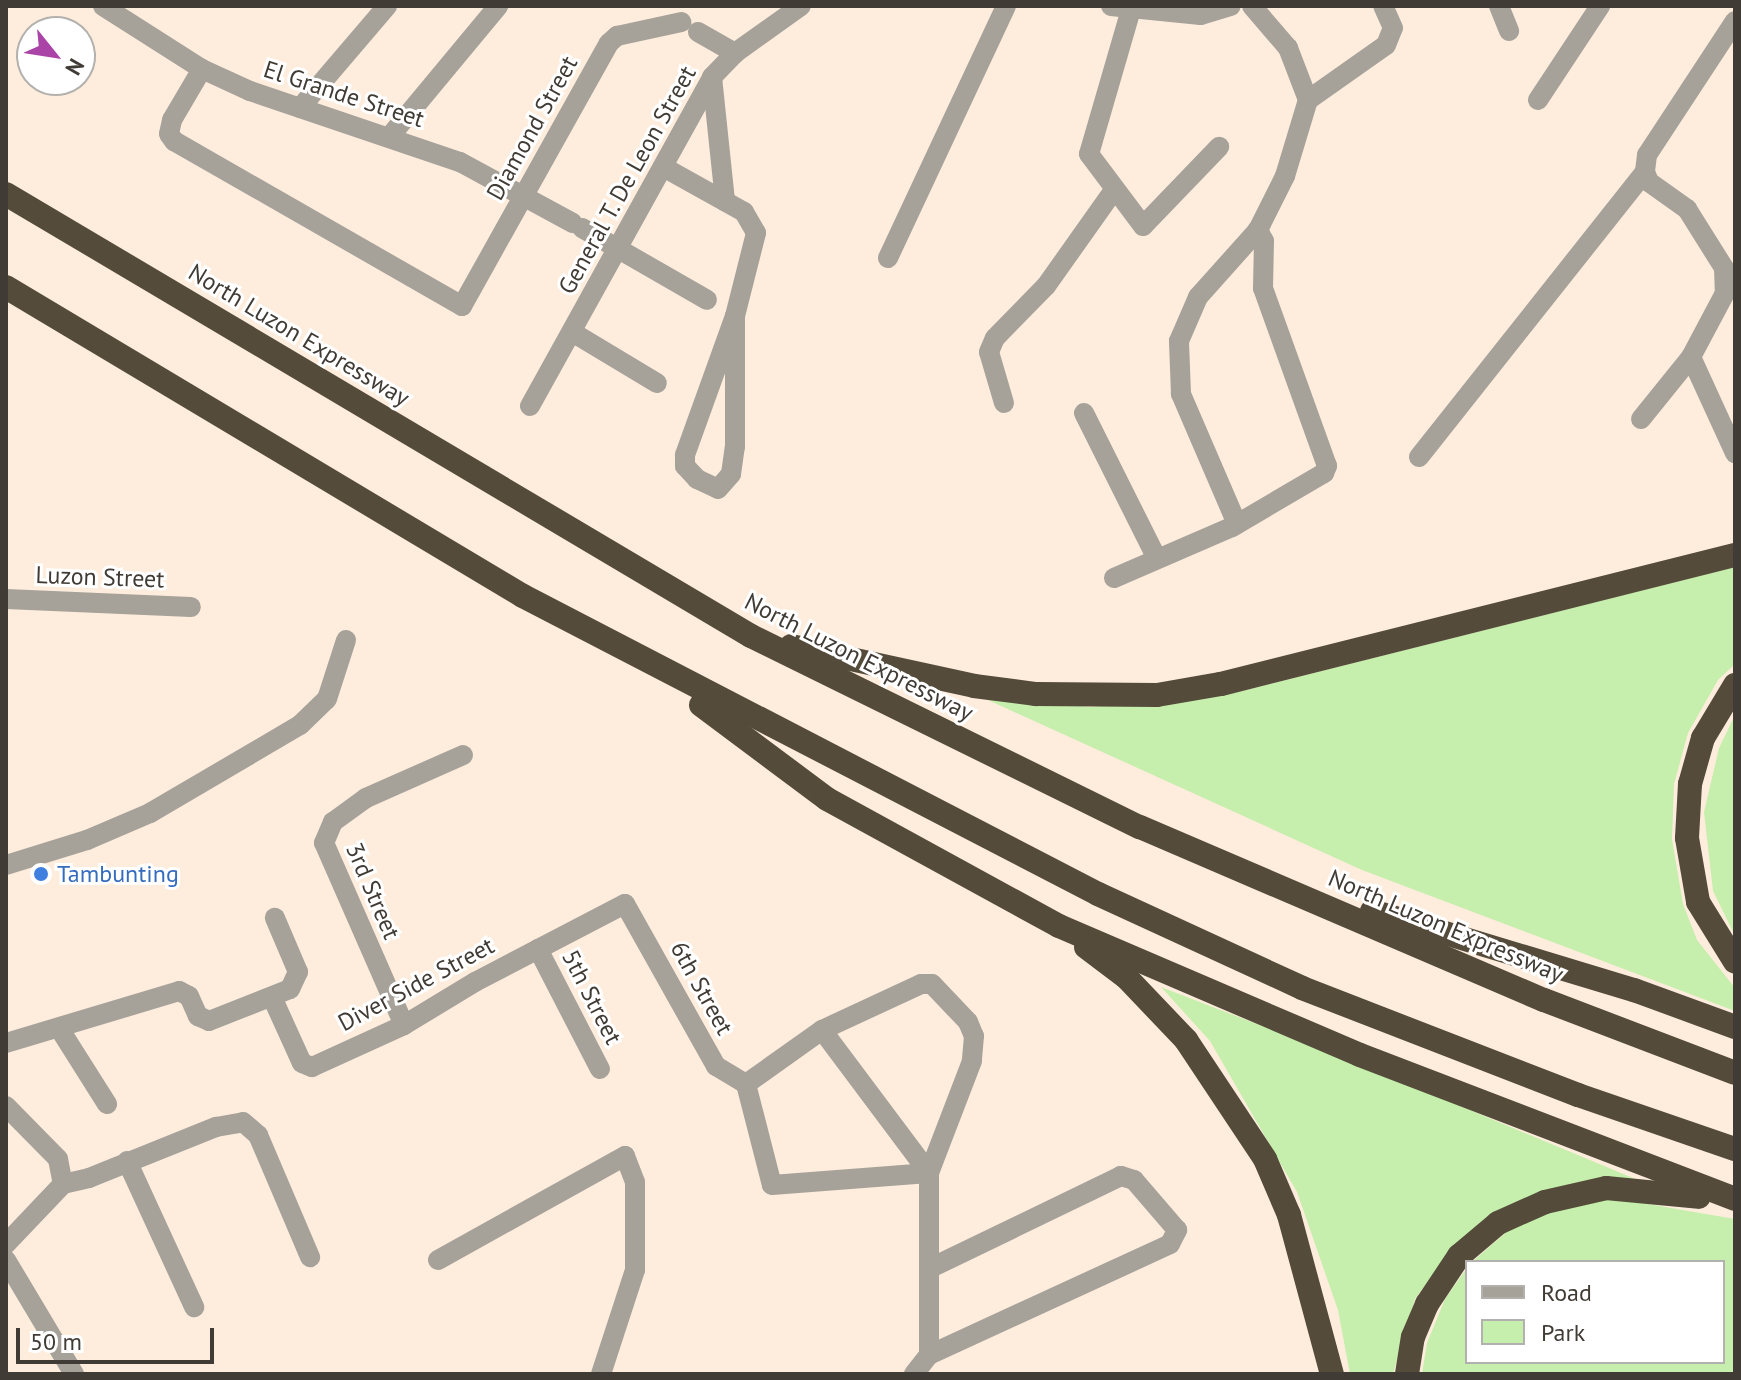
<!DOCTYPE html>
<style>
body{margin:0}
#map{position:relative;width:1741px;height:1380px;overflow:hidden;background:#feeddd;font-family:"PT Sans",sans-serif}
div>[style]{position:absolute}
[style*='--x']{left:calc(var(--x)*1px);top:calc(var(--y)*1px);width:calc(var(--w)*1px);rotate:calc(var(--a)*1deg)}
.green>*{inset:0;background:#c6eeac}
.minor>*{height:20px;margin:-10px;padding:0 10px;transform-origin:10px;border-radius:10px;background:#a6a29a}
.motorway>*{height:24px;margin:-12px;padding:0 12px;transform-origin:12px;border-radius:12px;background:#544b3b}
.dots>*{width:22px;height:22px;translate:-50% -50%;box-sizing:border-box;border:4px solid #fff;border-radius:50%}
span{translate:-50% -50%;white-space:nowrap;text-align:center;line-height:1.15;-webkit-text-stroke:6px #fff;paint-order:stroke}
.street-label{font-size:24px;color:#413b35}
.shop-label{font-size:24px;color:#366cbe}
.left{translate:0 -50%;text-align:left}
.frame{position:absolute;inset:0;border:8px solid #413b35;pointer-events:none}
.legend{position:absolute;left:1465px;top:1260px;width:260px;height:104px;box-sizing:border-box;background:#fff;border:2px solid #b3b1ae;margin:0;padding:10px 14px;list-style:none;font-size:24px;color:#413b35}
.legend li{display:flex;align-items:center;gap:16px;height:40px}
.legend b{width:40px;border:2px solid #b3b1ae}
.north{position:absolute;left:16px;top:16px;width:80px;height:80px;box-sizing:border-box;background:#fff;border:2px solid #b3b1ae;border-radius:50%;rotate:120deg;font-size:22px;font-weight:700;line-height:32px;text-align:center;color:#413b35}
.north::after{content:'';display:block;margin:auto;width:28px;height:36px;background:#ab44a7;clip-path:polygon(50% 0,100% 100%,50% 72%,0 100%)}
.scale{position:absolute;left:16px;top:1328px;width:198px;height:36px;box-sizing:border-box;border:4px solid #413b35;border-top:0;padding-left:10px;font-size:24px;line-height:28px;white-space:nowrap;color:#413b35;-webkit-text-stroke:6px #fff;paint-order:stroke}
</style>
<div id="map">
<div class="green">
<i style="clip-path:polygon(1735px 567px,1735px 664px,1718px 680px,1688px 733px,1674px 784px,1672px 839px,1683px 904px,1697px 940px,1735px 988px,1735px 1011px,1362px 870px,977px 695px,1089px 707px,1226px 695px)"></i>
<i style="clip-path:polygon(1735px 715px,1735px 936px,1713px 891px,1704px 812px,1719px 748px)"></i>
<i style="clip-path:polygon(1161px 987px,1350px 1060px,1645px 1183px,1604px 1180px,1452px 1249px,1415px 1299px,1393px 1374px,1350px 1374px,1338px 1310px,1297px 1192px,1210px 1041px)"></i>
<i style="clip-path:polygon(1613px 1198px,1735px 1219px,1735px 1374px,1422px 1374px,1427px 1343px,1445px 1299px,1467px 1268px,1467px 1362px,1723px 1362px,1723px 1262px,1472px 1262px,1510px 1229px,1561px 1206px)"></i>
</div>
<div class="minor">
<i style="--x:103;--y:6;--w:117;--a:32.5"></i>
<i style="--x:202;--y:69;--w:53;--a:24.6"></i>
<i style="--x:250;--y:91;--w:222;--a:18.7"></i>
<i style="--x:460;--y:162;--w:128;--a:28.4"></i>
<i style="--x:1111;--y:6;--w:90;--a:5.7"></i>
<i style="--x:1201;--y:15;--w:31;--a:-17"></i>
<i style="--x:1132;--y:6;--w:154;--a:106.2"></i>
<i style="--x:1089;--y:154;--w:90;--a:53.1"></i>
<i style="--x:1143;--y:226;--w:110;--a:-46.1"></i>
<i style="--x:1499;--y:6;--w:27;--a:68"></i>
<i style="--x:1735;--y:21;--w:160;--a:123.3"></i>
<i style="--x:1647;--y:155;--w:17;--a:97"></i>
<i style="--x:1645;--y:172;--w:11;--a:68"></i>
<i style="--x:1649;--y:182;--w:47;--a:35.4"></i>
<i style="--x:1687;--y:209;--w:70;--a:57.9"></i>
<i style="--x:1724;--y:268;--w:25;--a:88"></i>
<i style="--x:1725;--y:293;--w:72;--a:118"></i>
<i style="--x:1691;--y:357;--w:106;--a:65.4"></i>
<i style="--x:698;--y:32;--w:43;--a:29.6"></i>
<i style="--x:202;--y:69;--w:59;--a:120.5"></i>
<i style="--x:172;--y:120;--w:14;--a:102"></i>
<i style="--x:169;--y:134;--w:9;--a:54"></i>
<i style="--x:174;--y:141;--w:332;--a:29.8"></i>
<i style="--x:462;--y:306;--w:301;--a:-60.8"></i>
<i style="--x:609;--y:43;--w:11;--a:-41"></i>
<i style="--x:617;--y:36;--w:66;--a:-12.2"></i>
<i style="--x:712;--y:77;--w:125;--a:84"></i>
<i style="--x:1308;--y:100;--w:95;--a:-35.2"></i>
<i style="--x:1386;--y:45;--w:18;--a:-68"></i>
<i style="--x:1393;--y:28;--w:24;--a:-114"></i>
<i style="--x:1538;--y:100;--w:113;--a:-56.6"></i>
<i style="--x:300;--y:108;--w:134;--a:-49.5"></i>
<i style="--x:391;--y:135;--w:168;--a:-50.3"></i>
<i style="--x:665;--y:168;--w:90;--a:29.1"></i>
<i style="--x:744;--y:212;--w:24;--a:60"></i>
<i style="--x:756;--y:233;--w:86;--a:104.2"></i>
<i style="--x:735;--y:316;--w:148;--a:109.8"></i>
<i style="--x:685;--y:455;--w:11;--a:90"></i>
<i style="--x:685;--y:466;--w:18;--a:47"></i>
<i style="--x:697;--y:479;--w:23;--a:25"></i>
<i style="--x:718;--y:489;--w:20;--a:-49"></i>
<i style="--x:731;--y:474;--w:27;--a:-82"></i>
<i style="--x:735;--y:447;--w:131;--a:-90"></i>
<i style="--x:582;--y:228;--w:144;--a:29.9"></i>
<i style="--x:888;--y:258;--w:278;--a:-64.9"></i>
<i style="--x:572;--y:332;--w:99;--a:31"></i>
<i style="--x:1004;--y:403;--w:53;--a:-106.4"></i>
<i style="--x:989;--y:352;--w:15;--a:-67"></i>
<i style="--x:995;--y:338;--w:73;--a:-45.6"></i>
<i style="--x:1046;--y:286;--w:118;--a:-54.7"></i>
<i style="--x:530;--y:406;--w:376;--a:-61"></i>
<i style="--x:712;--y:77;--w:33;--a:-46"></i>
<i style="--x:735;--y:53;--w:81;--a:-35.5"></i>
<i style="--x:1084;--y:413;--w:163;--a:63.4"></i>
<i style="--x:1641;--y:419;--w:80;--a:-51.1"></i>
<i style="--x:1419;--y:457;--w:364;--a:-51.6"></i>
<i style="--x:1237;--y:524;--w:142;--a:-113.3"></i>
<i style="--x:1181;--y:394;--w:53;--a:-92.2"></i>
<i style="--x:1179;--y:341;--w:48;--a:-66.6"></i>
<i style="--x:1198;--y:297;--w:90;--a:-48.2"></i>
<i style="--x:1258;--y:230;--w:60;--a:-63.4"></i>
<i style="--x:1285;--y:176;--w:79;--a:-73.2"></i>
<i style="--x:1308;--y:100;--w:56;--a:-111"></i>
<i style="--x:1288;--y:48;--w:55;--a:-130.6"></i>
<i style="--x:1114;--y:578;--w:129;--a:-23.4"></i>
<i style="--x:1232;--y:527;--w:107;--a:-30.4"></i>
<i style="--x:1324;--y:473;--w:8;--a:-67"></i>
<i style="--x:1327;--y:466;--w:189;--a:-109.8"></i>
<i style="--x:1263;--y:288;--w:47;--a:-88.8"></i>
<i style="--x:1264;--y:241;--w:13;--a:-119"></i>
<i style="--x:6;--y:599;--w:185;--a:2.5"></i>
<i style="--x:6;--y:865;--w:85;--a:-17.2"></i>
<i style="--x:87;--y:840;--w:69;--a:-23.2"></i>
<i style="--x:150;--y:813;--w:174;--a:-30.4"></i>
<i style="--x:300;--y:725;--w:37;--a:-44"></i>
<i style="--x:327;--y:699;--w:62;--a:-72.1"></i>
<i style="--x:538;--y:949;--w:135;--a:62.7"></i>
<i style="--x:272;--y:997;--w:72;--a:65.6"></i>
<i style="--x:302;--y:1063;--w:11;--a:22"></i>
<i style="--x:312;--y:1067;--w:101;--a:-24.5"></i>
<i style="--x:404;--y:1025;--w:83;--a:-31.2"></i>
<i style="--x:475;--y:982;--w:169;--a:-27.5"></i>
<i style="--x:625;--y:904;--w:186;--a:60.7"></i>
<i style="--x:716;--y:1066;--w:35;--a:31"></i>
<i style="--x:404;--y:1025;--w:199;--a:-113.7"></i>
<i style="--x:324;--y:843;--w:23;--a:-67"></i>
<i style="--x:333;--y:822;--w:41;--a:-36"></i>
<i style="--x:366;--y:798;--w:106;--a:-23.9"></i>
<i style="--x:59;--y:1028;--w:90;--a:57.7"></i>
<i style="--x:822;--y:1030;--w:179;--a:53.2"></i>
<i style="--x:6;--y:1043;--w:181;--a:-16.7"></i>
<i style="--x:179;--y:991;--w:11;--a:27"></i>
<i style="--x:189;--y:996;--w:22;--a:66"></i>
<i style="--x:198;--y:1016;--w:12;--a:24"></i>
<i style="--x:209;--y:1021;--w:87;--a:-21.6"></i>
<i style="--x:290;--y:989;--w:19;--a:-65"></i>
<i style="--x:298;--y:972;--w:59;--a:-113.1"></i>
<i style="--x:746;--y:1084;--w:93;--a:-35.4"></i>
<i style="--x:822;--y:1030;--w:109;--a:-24.9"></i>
<i style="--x:921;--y:984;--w:11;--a:0"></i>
<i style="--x:932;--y:984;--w:52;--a:46.5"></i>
<i style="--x:968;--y:1022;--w:15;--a:67"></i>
<i style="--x:974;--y:1036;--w:25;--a:95"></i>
<i style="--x:972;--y:1061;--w:120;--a:111"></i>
<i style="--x:929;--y:1173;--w:182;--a:90"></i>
<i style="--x:746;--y:1084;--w:104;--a:75.6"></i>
<i style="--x:772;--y:1185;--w:157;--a:-4.4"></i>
<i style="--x:6;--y:1106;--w:74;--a:45.5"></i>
<i style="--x:58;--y:1159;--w:25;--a:79"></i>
<i style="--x:63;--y:1184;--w:83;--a:133.5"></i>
<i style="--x:127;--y:1161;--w:161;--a:65.3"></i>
<i style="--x:63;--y:1184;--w:27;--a:-13"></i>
<i style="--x:89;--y:1178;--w:137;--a:-21.9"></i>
<i style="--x:216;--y:1127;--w:27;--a:-10"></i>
<i style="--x:243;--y:1122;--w:20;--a:41"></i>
<i style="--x:258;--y:1135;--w:133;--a:66.9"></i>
<i style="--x:6;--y:1260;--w:133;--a:59.2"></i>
<i style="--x:438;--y:1260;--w:214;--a:-29.1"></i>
<i style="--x:625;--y:1156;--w:28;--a:69"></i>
<i style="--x:635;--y:1182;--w:88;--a:90"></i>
<i style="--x:635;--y:1270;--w:109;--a:108.1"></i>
<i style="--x:914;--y:1374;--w:24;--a:-52"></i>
<i style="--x:929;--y:1355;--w:265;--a:-24.7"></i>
<i style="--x:1170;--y:1244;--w:16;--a:-63"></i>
<i style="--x:1177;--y:1230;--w:66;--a:-130.7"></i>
<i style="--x:1134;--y:1180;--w:14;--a:-163"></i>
<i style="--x:1121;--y:1176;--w:211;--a:154.2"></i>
</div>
<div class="motorway">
<i style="--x:6;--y:194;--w:866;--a:30.68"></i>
<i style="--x:751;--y:636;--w:433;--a:26.2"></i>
<i style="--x:1140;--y:827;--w:439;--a:23.2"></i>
<i style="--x:1544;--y:1000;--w:204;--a:20.9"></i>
<i style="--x:6;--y:287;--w:602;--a:30.87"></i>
<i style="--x:523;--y:596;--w:648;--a:27.4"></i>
<i style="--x:1098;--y:894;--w:225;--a:24.7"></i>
<i style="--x:1302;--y:988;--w:296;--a:21.2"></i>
<i style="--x:1578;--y:1095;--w:166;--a:19"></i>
<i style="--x:791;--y:646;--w:187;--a:12.3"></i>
<i style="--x:974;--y:686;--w:63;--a:7.4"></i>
<i style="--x:1036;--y:694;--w:121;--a:0.5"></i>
<i style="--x:1157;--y:695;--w:65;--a:-9.8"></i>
<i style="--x:1221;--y:684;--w:530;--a:-14.09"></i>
<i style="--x:1735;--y:685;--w:62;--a:121.1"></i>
<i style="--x:1703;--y:738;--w:48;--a:105.8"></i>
<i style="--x:1690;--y:784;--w:54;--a:93.2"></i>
<i style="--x:1687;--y:838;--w:65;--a:80.2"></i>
<i style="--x:1698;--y:902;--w:70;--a:58.3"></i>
<i style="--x:701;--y:705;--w:157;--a:36.7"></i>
<i style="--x:827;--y:799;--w:264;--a:28.7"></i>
<i style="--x:1059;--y:926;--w:327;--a:23.2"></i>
<i style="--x:1360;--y:1055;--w:402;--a:21"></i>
<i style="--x:1372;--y:911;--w:274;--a:16.8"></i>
<i style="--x:1634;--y:990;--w:108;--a:20.1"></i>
<i style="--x:1086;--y:947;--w:51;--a:37.1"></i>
<i style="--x:1127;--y:978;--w:86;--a:46.4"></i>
<i style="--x:1186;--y:1040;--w:143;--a:56.4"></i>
<i style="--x:1265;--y:1159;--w:61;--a:66.8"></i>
<i style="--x:1289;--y:1215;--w:165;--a:74.9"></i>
<i style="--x:1407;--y:1374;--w:37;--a:-81"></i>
<i style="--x:1413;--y:1337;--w:36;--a:-67"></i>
<i style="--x:1427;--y:1304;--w:58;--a:-56.3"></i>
<i style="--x:1459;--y:1256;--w:51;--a:-40.2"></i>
<i style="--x:1498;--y:1223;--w:51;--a:-24.1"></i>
<i style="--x:1545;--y:1202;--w:63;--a:-12.9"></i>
<i style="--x:1606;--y:1188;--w:93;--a:5.5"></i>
</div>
<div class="dots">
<i style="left:41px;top:874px;background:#3f7fe0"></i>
</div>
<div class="street-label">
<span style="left:344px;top:94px;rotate:18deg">El Grande Street</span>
<span style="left:532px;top:128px;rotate:-61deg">Diamond Street</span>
<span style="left:627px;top:180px;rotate:-61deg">General T. De Leon Street</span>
<span style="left:299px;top:335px;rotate:31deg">North Luzon Expressway</span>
<span style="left:100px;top:577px;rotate:2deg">Luzon Street</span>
<span style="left:859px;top:657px;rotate:27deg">North Luzon Expressway</span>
<span style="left:373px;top:891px;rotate:67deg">3rd Street</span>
<span style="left:1446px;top:926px;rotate:23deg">North Luzon Expressway</span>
<span style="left:416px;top:984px;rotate:-28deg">Diver Side Street</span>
<span style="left:702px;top:988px;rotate:61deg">6th Street</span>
<span style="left:592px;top:997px;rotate:63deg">5th Street</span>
</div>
<div class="shop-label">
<span class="left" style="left:57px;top:874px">Tambunting</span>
</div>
<div class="frame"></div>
<ul class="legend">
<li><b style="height:10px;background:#a6a29a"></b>Road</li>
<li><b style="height:22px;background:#c6eeac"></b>Park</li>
</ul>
<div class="north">N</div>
<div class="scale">50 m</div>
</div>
